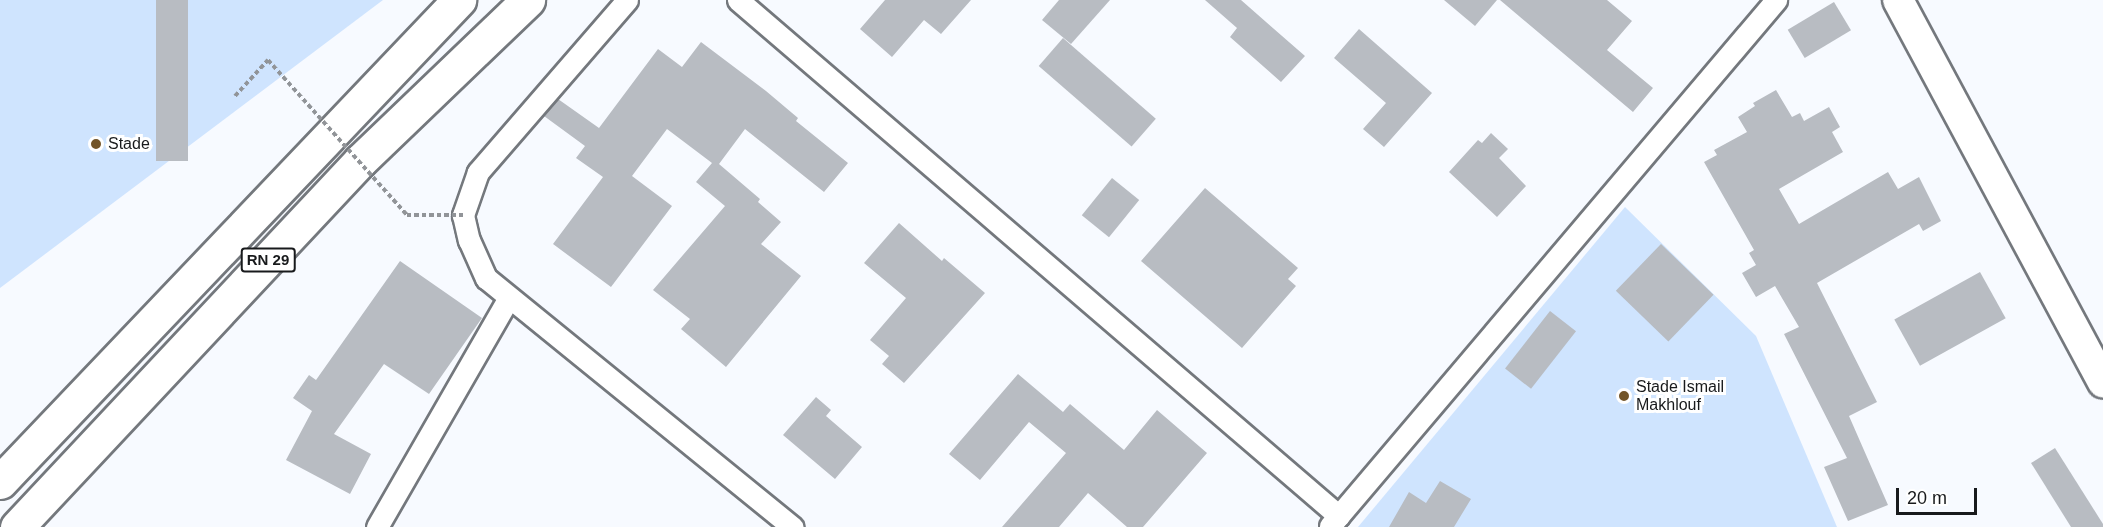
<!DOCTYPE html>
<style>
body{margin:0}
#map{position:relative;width:2103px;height:527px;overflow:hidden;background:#f7faff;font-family:Arial,sans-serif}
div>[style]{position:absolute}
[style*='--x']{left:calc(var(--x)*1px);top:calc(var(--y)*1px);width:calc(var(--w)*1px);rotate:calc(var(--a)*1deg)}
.green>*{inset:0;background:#cfe4fe}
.building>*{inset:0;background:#b8bcc2;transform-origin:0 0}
.roads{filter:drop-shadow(2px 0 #74787d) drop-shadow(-2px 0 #74787d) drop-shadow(0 2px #74787d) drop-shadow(0 -2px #74787d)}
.minor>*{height:21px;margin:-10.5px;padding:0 10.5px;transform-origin:10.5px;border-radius:10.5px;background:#fff}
.secondary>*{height:30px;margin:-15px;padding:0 15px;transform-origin:15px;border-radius:15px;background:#fff}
.trunk>*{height:33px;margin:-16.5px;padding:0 16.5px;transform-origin:16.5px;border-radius:16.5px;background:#fff}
.path-bridge>*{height:4px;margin-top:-2px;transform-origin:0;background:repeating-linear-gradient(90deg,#919498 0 4.5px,transparent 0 7.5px)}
.dots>*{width:16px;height:16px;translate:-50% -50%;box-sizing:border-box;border:3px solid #fff;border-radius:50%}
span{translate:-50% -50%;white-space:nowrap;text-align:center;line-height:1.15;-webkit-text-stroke:6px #fff;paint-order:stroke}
.shield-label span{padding:2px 4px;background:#fff;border:2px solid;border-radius:4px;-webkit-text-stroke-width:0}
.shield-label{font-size:15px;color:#181a1c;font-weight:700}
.poi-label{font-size:16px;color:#181a1c}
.left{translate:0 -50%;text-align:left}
.scale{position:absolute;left:1896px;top:488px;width:81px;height:27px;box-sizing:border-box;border:3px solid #181a1c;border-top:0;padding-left:8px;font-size:18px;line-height:21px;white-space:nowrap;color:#181a1c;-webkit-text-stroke:4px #fff;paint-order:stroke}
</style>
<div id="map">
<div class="green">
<i style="clip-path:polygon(0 0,383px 0,0 288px)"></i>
<i style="clip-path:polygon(1625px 207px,1756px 336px,1837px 527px,1358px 527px)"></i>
</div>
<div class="building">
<i style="left:156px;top:0;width:32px;height:161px"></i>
<i style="clip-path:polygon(885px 0,971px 0,941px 34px,924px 20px,892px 57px,860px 29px)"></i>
<i style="clip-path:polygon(1059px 0,1110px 0,1071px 44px,1042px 20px)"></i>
<i style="clip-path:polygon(1205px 0,1241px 0,1305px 56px,1281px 82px,1230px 37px,1237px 28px)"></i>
<i style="clip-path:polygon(1444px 0,1497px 0,1475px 26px)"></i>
<i style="clip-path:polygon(1500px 0,1607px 0,1632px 21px,1607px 50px,1653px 88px,1633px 112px)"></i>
<i style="left:1834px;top:2px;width:33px;height:54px;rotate:59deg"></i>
<i style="clip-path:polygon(1359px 29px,1432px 93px,1384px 147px,1363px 129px,1386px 103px,1334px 58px)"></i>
<i style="left:1063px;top:38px;width:123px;height:37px;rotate:41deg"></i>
<i style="clip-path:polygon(701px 42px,766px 91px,798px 118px,796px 121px,848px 163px,824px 192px,745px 129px,719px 164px,760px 199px,758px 202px,781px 222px,761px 244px,801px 276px,726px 367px,681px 329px,690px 319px,653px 290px,725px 206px,696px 182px,712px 163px,667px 129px,632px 176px,672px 206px,611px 287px,553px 244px,603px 177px,576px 158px,585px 146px,544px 116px,551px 108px,558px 99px,599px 128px,658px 49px,682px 67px)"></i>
<i style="clip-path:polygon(1776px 90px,1792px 117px,1800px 113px,1804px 121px,1829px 107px,1840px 127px,1832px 132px,1843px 152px,1779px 189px,1799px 224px,1888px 172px,1898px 189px,1919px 177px,1941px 221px,1923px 231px,1919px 224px,1817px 283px,1877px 402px,1849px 416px,1888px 505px,1848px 521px,1824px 467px,1847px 458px,1784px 334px,1799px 327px,1775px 286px,1756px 297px,1742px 273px,1756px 265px,1749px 253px,1754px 250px,1704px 162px,1717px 155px,1714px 150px,1747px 132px,1738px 117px,1755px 106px,1753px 103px)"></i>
<i style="clip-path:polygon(1491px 133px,1508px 149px,1499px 158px,1526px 186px,1497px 217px,1449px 172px,1478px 140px,1482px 143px)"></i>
<i style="left:1112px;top:178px;width:35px;height:48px;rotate:39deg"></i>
<i style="clip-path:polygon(1205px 188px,1298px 268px,1288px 279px,1296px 286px,1242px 348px,1141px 261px)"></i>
<i style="clip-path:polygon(899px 223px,942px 261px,944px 258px,985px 293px,904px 383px,882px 364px,889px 356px,870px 340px,906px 298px,864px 263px)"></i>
<i style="left:1661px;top:244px;width:73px;height:65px;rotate:44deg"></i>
<i style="clip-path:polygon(400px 261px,482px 318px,429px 394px,384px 364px,334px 434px,371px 454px,350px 494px,286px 460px,312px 411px,293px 398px,309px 375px,316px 380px)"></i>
<i style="left:1980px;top:272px;width:53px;height:98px;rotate:61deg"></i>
<i style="left:1550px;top:311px;width:33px;height:73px;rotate:38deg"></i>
<i style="clip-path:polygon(1018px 374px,1063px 412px,1070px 404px,1124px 450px,1157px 410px,1207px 453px,1143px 527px,1127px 527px,1088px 493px,1059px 527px,1002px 527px,1066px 453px,1029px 422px,980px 480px,949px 454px)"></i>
<i style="clip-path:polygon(816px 397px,831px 410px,826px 416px,862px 447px,835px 479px,783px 435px)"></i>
<i style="clip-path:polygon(2055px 448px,2103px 524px,2103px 527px,2071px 527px,2031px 463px)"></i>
<i style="clip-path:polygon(1440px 481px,1471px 499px,1454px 527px,1389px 527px,1409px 492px,1426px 503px)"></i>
</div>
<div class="roads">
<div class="minor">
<i style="--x:627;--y:0;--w:228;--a:130.9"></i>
<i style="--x:478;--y:172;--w:46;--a:109.2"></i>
<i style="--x:463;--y:215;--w:26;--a:77"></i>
<i style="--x:469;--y:240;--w:42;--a:65.9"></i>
<i style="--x:486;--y:278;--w:395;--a:39.1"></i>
<i style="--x:738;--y:0;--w:792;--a:40.65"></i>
<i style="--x:1330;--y:526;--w:690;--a:-49.71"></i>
<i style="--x:377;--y:527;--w:265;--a:-60.1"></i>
</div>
<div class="secondary">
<i style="--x:1898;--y:0;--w:434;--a:61.8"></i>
</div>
<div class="trunk">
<i style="--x:0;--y:482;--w:666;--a:-46.4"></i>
<i style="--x:17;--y:527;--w:502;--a:-46.86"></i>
<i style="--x:360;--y:161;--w:233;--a:-43.8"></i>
</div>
</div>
<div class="path-bridge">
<i style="--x:235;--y:96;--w:49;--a:-47.5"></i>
<i style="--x:268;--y:60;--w:208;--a:48.1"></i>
<i style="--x:407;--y:215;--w:56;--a:0"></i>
</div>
<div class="dots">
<i style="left:96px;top:144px;background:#725428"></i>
<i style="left:1624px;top:396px;background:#725428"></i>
</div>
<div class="shield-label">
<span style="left:268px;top:260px">RN 29</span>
</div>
<div class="poi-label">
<span class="left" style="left:108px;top:144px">Stade</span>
<span class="left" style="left:1636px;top:396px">Stade Ismail<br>Makhlouf</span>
</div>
<div class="scale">20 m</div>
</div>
